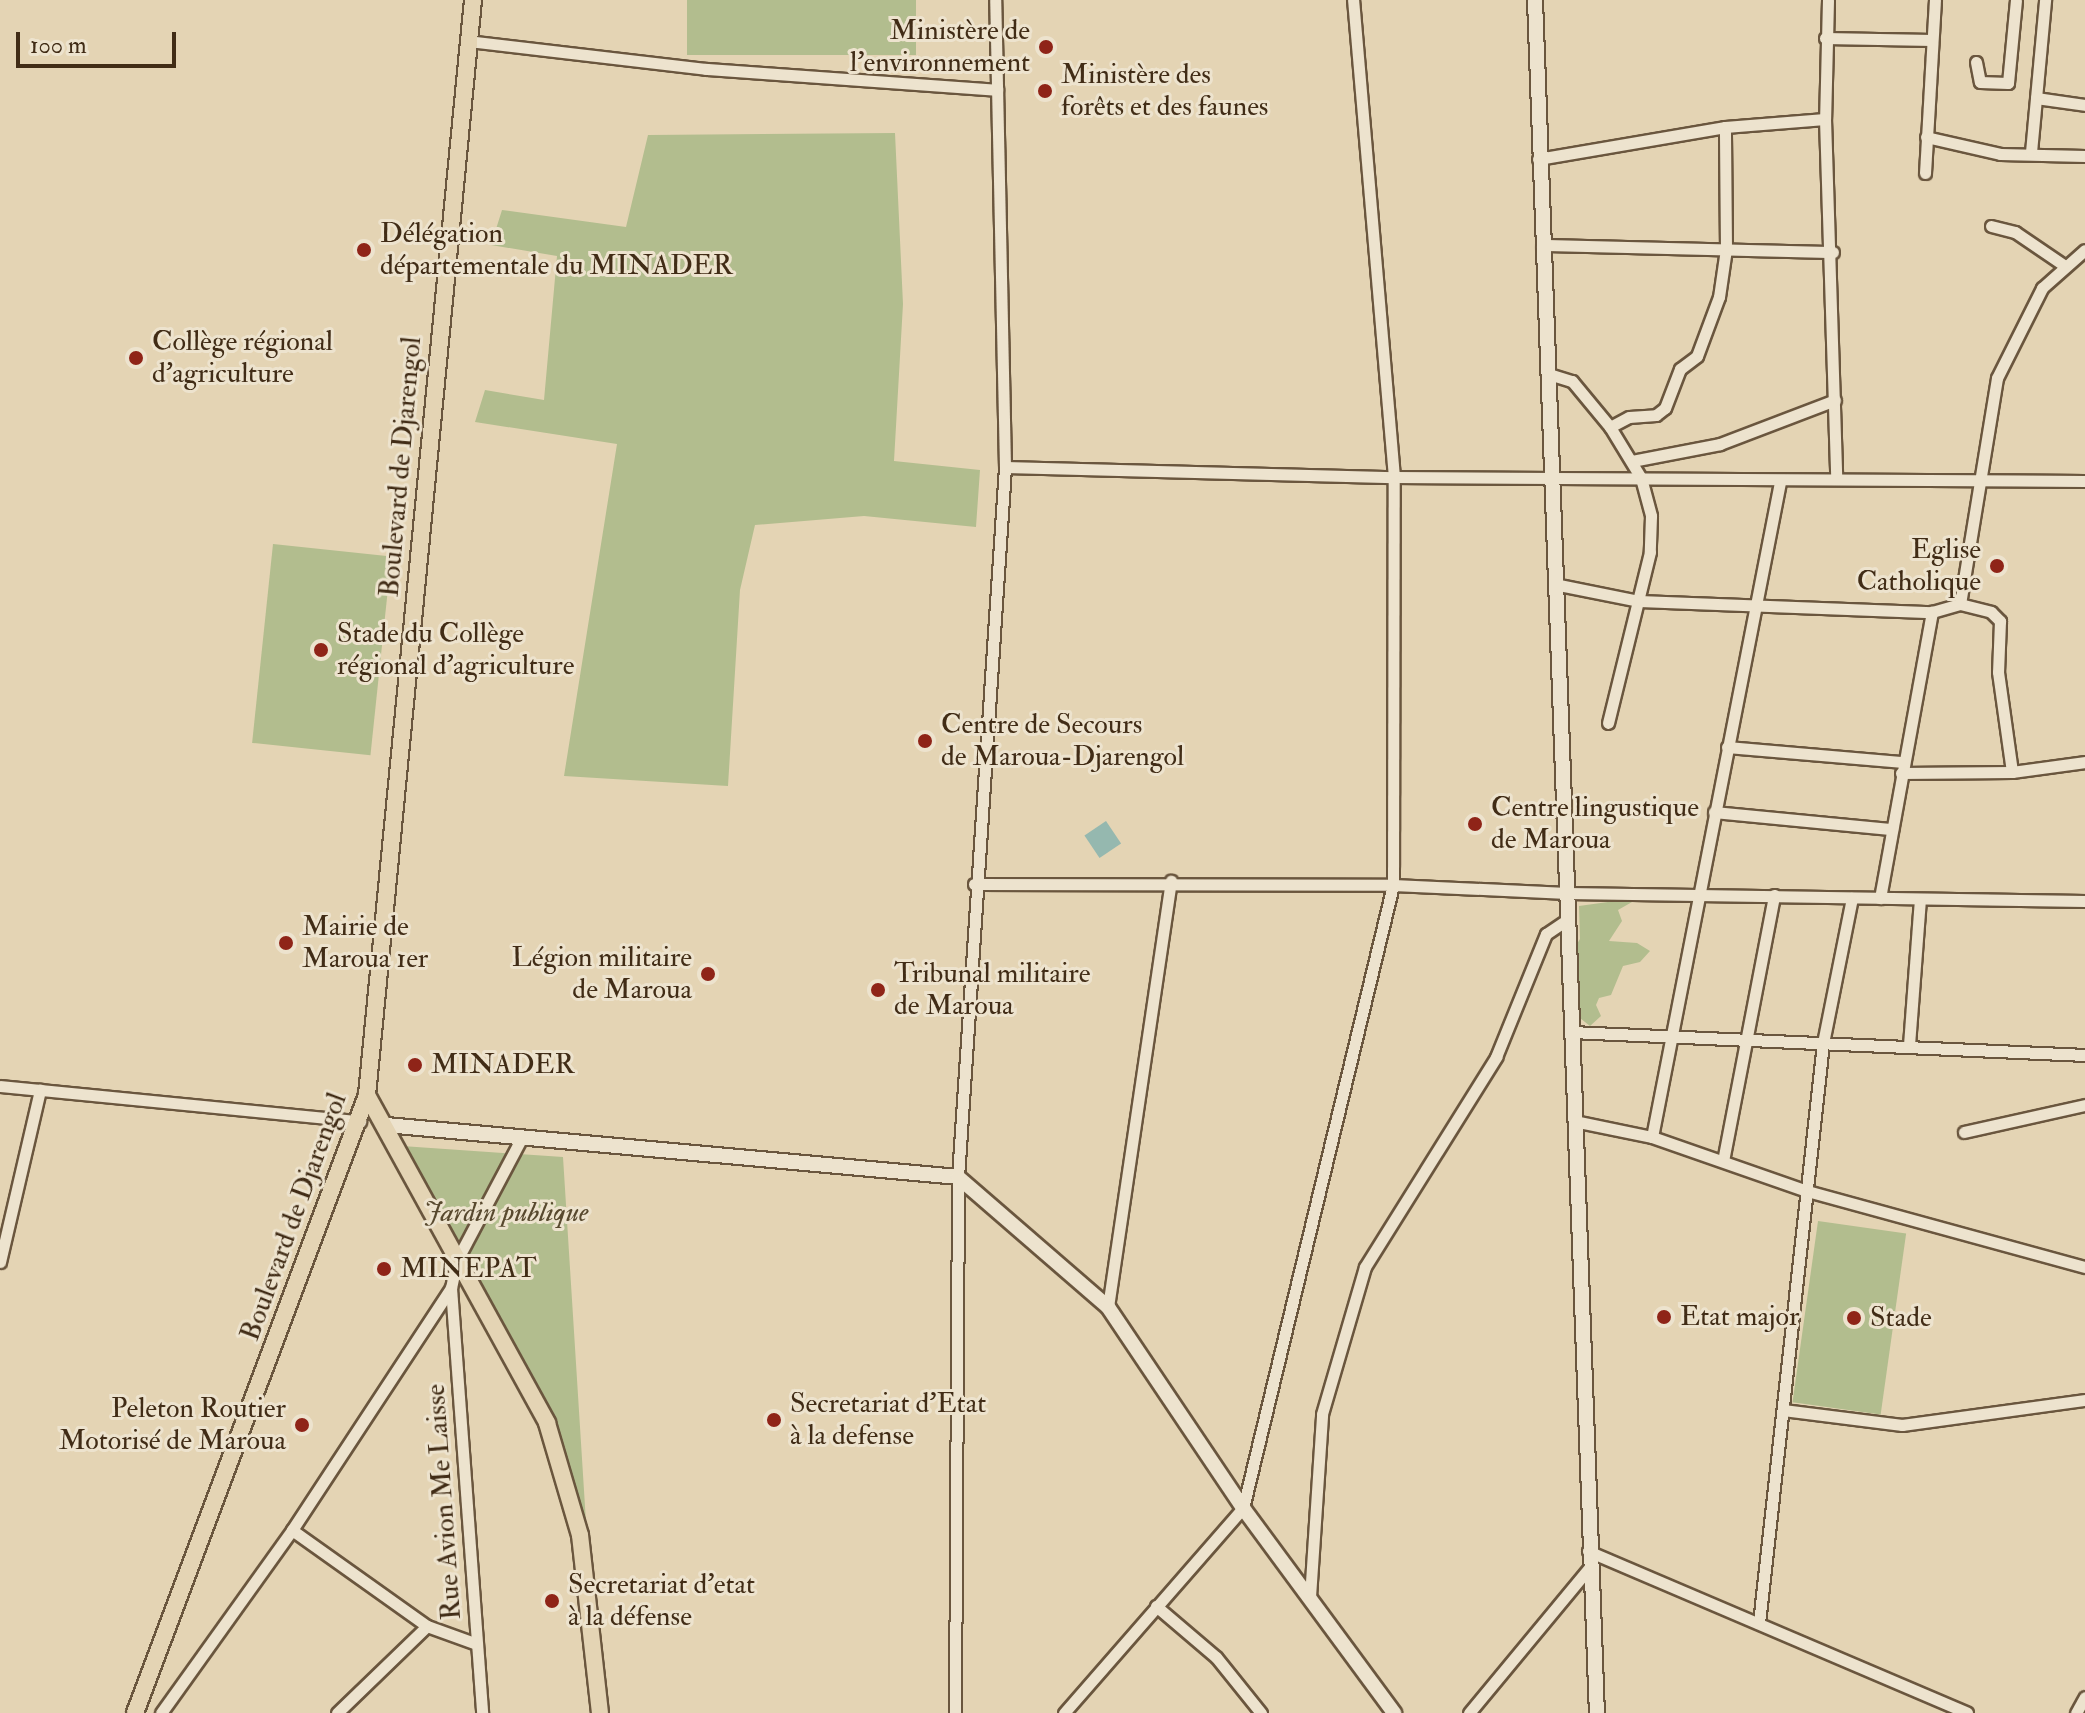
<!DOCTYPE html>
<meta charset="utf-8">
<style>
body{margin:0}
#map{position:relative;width:2085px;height:1713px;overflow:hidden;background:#e4d4b4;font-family:"IM FELL Double Pica",serif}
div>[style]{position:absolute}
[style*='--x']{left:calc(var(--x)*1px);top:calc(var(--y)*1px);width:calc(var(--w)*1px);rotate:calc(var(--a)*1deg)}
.green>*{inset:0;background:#b2bd8e;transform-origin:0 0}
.water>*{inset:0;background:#95b8af;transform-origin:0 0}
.roads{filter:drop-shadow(2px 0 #6a563e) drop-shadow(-2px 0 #6a563e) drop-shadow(0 2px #6a563e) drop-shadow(0 -2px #6a563e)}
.street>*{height:11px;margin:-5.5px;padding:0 5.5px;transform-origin:5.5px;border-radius:5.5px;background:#ede3ce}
.secondary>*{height:14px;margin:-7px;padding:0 7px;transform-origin:7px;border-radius:7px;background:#ede3ce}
.primary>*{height:16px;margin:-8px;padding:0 8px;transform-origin:8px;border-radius:8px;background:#e4d4b4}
.dots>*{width:22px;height:22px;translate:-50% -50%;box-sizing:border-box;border:4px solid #ede3ce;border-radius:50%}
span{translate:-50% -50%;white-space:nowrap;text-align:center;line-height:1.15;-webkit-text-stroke:6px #ede3ce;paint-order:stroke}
.poi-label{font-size:28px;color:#412c16}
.right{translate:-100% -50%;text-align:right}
.left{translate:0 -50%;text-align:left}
.street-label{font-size:28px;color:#412c16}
.park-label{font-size:28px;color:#58492e;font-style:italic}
.scale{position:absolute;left:16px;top:32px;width:160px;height:36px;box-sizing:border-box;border:4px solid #412c16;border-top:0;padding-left:10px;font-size:24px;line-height:28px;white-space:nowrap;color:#412c16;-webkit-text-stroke:6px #ede3ce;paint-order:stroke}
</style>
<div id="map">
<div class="green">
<i style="left:687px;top:0;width:229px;height:55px"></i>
<i style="clip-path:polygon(895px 133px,903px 304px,894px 461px,980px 470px,976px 527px,864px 516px,755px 525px,740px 590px,728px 786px,564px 776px,617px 444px,475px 422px,485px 390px,544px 400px,557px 256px,491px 245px,502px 210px,626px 227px,648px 135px)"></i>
<i style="left:273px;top:544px;width:119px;height:200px;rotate:6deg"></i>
<i style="clip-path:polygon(1624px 893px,1632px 902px,1618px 910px,1622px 921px,1609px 941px,1637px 943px,1650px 951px,1640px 962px,1623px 966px,1611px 995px,1599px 998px,1596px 1005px,1601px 1016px,1590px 1026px,1570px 1010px,1569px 957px,1580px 939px,1579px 906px,1615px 901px)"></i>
<i style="clip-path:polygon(402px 1146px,563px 1157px,587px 1538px,553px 1419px)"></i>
<i style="left:1818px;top:1221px;width:89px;height:183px;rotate:8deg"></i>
</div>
<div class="water">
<i style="left:1106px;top:821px;width:27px;height:26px;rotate:56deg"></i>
</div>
<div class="roads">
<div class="street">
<i style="--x:1828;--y:0;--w:119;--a:91.4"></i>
<i style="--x:1825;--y:119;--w:360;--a:88.2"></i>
<i style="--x:1825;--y:38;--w:107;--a:1.1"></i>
<i style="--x:468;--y:41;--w:240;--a:6.7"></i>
<i style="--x:706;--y:69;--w:292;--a:4.1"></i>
<i style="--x:1976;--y:62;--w:20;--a:79"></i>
<i style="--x:1980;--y:82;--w:28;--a:2"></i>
<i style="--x:2008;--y:83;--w:83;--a:-84.5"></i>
<i style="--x:2036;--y:98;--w:49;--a:8.1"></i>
<i style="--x:1926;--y:137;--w:76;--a:12.9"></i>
<i style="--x:2000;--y:154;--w:85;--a:1.3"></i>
<i style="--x:2031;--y:152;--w:153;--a:-84.7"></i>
<i style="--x:1538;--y:159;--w:190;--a:-9.7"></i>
<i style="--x:1725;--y:127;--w:100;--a:-4.6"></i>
<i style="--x:1925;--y:173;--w:173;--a:-86.7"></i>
<i style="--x:1991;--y:226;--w:25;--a:14"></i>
<i style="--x:2015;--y:232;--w:60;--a:34.2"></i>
<i style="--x:1542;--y:245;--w:291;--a:1.4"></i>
<i style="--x:1552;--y:375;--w:21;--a:17"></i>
<i style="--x:1572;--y:381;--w:60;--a:50.4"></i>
<i style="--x:1610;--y:427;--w:60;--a:58.7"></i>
<i style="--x:1641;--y:478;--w:39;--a:75"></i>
<i style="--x:1651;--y:516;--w:36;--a:92"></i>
<i style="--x:1650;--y:552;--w:176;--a:103.8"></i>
<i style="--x:1610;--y:427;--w:21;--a:-28"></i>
<i style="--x:1629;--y:417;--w:27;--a:-4"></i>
<i style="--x:1656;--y:415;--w:11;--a:-38"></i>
<i style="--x:1665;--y:408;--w:42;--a:-69"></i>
<i style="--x:1680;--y:369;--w:21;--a:-37"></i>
<i style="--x:1697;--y:356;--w:63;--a:-69.6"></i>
<i style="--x:1719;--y:297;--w:49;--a:-81.7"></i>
<i style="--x:1726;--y:249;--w:122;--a:-90.5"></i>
<i style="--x:1632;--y:461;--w:90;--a:-10.9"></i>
<i style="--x:1720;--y:444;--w:123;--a:-20.9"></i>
<i style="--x:1005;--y:467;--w:389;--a:1.5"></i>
<i style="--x:1394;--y:477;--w:691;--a:0.33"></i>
<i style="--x:1559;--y:585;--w:82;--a:11.3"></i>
<i style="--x:1639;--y:601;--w:293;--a:2.2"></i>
<i style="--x:1932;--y:612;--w:29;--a:-16"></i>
<i style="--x:1960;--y:604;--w:229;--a:-80.7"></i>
<i style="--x:1997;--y:378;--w:101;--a:-63.4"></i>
<i style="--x:2042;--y:288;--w:57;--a:-41.5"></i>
<i style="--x:1960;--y:604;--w:32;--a:14"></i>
<i style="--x:1991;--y:612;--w:13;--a:45"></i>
<i style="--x:2000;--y:621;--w:51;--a:92.2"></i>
<i style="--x:1998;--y:672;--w:101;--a:82"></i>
<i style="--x:1727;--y:747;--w:177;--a:4.9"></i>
<i style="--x:1901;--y:773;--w:111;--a:-0.5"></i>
<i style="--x:2012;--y:772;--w:74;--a:-7.8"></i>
<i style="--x:1714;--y:812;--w:179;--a:5.5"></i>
<i style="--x:974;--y:884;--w:419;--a:0.1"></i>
<i style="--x:1393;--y:885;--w:174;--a:2.6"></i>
<i style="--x:1567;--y:893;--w:518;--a:0.88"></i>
<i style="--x:1880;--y:898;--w:291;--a:-79.7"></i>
<i style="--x:1571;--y:1032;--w:515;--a:2.56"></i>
<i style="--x:1909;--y:1045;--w:145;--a:-85.7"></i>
<i style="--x:0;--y:1086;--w:362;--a:5.6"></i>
<i style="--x:1574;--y:1121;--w:80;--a:11.6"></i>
<i style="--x:1652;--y:1137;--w:164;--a:19.2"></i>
<i style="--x:1807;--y:1191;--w:288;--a:15.3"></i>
<i style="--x:1964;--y:1132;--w:124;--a:-12.6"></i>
<i style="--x:1652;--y:1137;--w:667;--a:-78.94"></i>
<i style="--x:1723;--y:1161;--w:271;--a:-79.1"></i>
<i style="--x:0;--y:1262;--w:177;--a:-76.9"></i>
<i style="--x:451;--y:1288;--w:426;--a:85.8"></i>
<i style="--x:1108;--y:1307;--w:431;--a:-81.6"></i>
<i style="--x:1783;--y:1410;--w:120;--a:7.2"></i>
<i style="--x:1902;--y:1425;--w:185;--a:-7.8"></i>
<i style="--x:292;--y:1530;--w:166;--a:35.4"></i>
<i style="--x:427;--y:1626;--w:53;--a:19.8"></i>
<i style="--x:1588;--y:1551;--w:412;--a:23.1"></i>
<i style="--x:1310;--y:1597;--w:183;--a:-86.2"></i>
<i style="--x:1322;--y:1414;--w:153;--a:-73.7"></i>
<i style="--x:1365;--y:1267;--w:248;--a:-58"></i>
<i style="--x:1496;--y:1057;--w:133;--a:-67.9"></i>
<i style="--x:1546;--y:934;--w:25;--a:-34"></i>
<i style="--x:1156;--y:1606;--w:79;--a:40.4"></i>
<i style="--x:1216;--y:1657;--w:72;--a:51.2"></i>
<i style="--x:1759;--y:1623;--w:584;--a:-83.7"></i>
<i style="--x:1823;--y:1043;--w:148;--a:-78.7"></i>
<i style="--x:161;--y:1713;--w:225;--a:-54.4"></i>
<i style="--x:292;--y:1530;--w:290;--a:-56.7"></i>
<i style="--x:451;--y:1288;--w:29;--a:-78"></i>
<i style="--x:457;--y:1260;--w:139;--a:-62.1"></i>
<i style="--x:337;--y:1713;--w:125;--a:-44"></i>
<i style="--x:955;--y:1713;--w:536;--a:-89.68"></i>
<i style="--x:958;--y:1177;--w:712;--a:-86.21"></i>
<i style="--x:1005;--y:467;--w:467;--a:-91.2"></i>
<i style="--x:1064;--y:1713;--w:272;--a:-48.9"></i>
<i style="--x:1243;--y:1508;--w:641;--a:-76.46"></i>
<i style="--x:1393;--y:885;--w:408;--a:-89.9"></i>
<i style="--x:1394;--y:477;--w:479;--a:-94.9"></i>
<i style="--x:1469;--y:1713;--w:188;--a:-50.4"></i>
<i style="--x:2076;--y:1713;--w:18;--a:-61"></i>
</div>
<div class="secondary">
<i style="--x:1535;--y:0;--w:1714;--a:87.93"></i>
<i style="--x:386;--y:1125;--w:574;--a:5.19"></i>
<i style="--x:958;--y:1177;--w:198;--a:40.9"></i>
<i style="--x:1108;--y:1307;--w:242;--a:56.1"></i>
<i style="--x:1243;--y:1508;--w:255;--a:53.6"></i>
</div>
<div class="primary">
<i style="--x:367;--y:1095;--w:374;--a:61.2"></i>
<i style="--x:547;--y:1423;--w:117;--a:73.6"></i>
<i style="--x:580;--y:1535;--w:179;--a:83.6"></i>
<i style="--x:135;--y:1713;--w:660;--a:-69.42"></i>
<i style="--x:367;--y:1095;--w:1100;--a:-84.47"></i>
</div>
</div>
<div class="dots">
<i style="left:1046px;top:47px;background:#8f2418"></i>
<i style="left:1045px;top:91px;background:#8f2418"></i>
<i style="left:364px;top:250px;background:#8f2418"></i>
<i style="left:136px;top:358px;background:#8f2418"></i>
<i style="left:1997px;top:566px;background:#8f2418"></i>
<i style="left:321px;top:650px;background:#8f2418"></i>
<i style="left:925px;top:741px;background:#8f2418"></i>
<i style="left:1475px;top:824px;background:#8f2418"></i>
<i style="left:286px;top:943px;background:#8f2418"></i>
<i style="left:708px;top:974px;background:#8f2418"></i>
<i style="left:878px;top:990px;background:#8f2418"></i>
<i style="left:415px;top:1065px;background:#8f2418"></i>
<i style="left:384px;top:1269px;background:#8f2418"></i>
<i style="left:1664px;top:1317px;background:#8f2418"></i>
<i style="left:1854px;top:1318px;background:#8f2418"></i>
<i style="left:774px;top:1420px;background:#8f2418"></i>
<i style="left:302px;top:1425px;background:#8f2418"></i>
<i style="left:552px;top:1601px;background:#8f2418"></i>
</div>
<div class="poi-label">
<span class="right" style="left:1030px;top:47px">Ministère de<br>l'environnement</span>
<span class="left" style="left:1061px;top:91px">Ministère des<br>forêts et des faunes</span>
<span class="left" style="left:380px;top:250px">Délégation<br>départementale du MINADER</span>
<span class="left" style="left:152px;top:358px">Collège régional<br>d'agriculture</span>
<span class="right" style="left:1981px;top:566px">Eglise<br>Catholique</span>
<span class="left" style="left:337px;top:650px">Stade du Collège<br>régional d'agriculture</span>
<span class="left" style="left:941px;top:741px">Centre de Secours<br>de Maroua-Djarengol</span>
<span class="left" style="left:1491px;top:824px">Centre lingustique<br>de Maroua</span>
<span class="left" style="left:302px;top:943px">Mairie de<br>Maroua 1er</span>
<span class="right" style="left:692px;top:974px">Légion militaire<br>de Maroua</span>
<span class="left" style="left:894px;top:990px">Tribunal militaire<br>de Maroua</span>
<span class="left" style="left:431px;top:1065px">MINADER</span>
<span class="left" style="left:400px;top:1269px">MINEPAT</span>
<span class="left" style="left:1680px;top:1317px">Etat major</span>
<span class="left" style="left:1870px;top:1318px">Stade</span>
<span class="left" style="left:790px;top:1420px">Secretariat d'Etat<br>à la defense</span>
<span class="right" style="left:286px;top:1425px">Peleton Routier<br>Motorisé de Maroua</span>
<span class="left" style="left:568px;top:1601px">Secretariat d'etat<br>à la défense</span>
</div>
<div class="street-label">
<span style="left:401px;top:467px;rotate:-85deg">Boulevard de Djarengol</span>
<span style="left:294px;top:1217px;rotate:-70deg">Boulevard de Djarengol</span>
<span style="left:444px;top:1502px;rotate:-94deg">Rue Avion Me Laisse</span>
</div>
<div class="park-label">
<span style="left:506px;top:1213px">Jardin publique</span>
</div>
<div class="scale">100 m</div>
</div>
